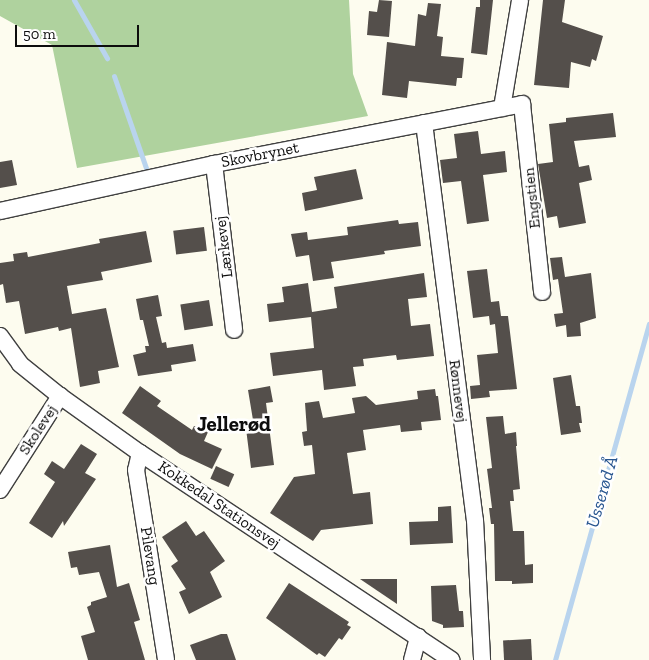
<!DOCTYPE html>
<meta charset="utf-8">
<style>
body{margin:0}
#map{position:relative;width:649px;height:660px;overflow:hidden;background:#fdfcef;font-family:"Zilla Slab",serif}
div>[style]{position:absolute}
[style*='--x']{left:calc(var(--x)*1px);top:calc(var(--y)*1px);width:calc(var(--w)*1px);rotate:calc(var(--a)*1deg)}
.forest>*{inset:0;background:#afd29e}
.stream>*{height:5px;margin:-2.5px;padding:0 2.5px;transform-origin:2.5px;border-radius:2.5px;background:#b9d4ee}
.building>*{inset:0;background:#544f4b;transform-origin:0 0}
.roads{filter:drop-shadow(1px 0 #404040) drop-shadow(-1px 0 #404040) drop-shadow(0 1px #404040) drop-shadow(0 -1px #404040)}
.street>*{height:16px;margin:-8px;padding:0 8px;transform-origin:8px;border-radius:8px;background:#fff}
span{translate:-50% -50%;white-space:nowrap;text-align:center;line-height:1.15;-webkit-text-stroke:5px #fff;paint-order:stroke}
.street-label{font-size:16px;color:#0d0d0d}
.water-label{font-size:18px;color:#26548f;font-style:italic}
.district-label{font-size:21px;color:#0d0d0d;font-weight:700}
.scale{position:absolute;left:15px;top:25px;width:124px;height:22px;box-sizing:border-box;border:2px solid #0d0d0d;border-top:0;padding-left:6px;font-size:15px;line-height:18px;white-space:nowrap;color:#0d0d0d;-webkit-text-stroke:4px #fff;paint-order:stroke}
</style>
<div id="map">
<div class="forest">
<i style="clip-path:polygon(0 0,349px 0,353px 74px,368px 116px,77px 168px,52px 45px,0 16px)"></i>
</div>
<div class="stream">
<i style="--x:74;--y:0;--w:67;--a:60.4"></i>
<i style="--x:114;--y:76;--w:101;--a:70.8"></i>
<i style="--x:555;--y:660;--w:349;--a:-74.4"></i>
</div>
<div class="building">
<i style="clip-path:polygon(379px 0,392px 1px,389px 37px,367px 35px,369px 11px,377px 12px)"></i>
<i style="clip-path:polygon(480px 0,493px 0,487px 55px,471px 53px,476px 7px,480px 7px)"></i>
<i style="clip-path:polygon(543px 0,565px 0,562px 22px,603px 36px,596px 61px,592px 59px,590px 67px,571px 62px,569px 88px,534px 85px)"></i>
<i style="clip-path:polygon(428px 3px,441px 4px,437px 36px,443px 37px,441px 56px,464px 58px,462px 78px,457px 78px,456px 86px,409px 81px,407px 98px,382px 95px,387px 42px,415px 46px,418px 14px,426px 16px)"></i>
<i style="clip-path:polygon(613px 113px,616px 137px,574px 141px,579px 167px,589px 165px,592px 180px,579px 183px,586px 223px,559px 228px,557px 216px,547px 218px,538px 164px,553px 162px,549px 124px,566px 122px,566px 118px)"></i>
<i style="clip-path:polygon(478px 131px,481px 154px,505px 151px,507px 172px,483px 175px,489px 221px,467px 224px,461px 181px,443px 183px,440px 160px,457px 158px,454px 134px)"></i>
<i style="clip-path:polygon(12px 160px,17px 185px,0 188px,0 162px)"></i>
<i style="clip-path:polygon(356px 169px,363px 199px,305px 211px,302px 193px,317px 190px,314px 177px)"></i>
<i style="clip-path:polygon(398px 220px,399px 224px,418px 222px,421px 246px,384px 251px,385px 254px,331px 262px,334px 278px,313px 281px,309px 255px,296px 257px,291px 234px,307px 232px,308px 240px,348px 235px,347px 227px)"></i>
<i style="left:204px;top:227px;width:24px;height:31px;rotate:83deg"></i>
<i style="clip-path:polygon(146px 231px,152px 262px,101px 272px,103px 280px,67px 286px,72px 314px,106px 308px,119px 367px,98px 371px,100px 383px,80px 387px,71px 328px,59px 331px,58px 327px,25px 334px,19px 301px,6px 303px,3px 284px,0 285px,0 263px,14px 261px,13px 254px,27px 252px,28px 257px,100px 243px,99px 239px)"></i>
<i style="clip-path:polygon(562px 257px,565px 277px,591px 273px,596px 318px,580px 323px,581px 336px,567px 337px,566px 325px,556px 327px,554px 314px,563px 313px,558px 279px,553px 280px,550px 258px)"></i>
<i style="clip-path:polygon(487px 269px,491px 302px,499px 301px,501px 316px,508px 316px,517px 389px,489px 391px,490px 397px,471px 399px,470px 386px,480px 385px,477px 355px,498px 353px,495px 324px,490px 325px,489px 316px,473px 318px,467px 271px)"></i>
<i style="clip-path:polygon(424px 273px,427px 297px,408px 299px,411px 326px,430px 324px,434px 356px,397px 360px,396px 355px,363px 359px,364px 366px,353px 367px,356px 386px,324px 390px,322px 370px,273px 376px,270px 353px,314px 348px,311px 317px,269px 322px,267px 304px,284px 302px,282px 287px,308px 283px,312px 312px,337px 308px,334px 287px)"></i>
<i style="clip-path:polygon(158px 295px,162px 316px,156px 317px,162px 343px,166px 342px,167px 348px,193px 344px,196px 361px,171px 365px,172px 371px,138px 376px,133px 355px,146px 352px,145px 346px,149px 346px,143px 320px,140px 320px,136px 299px)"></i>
<i style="left:209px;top:300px;width:26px;height:29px;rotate:81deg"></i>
<i style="clip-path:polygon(571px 375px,576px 406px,580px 406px,582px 423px,579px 423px,581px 432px,561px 435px,553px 378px)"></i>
<i style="clip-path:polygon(140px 386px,161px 401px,157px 406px,192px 430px,194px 426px,208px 432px,204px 441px,222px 449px,212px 469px,180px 454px,122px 413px)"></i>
<i style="clip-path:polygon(270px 386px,273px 402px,266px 403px,274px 465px,251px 468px,245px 421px,253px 420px,248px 390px)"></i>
<i style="clip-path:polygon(435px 389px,436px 396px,438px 396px,441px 420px,421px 422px,422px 430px,401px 432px,400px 425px,363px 430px,366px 450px,347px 453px,353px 494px,370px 492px,373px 524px,321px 530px,313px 541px,270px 513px,294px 477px,315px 474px,312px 445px,304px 446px,302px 432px,307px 431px,305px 403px,319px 401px,323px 418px,355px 413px,352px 398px,366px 396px,376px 405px,418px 399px,417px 391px)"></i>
<i style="clip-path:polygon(503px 416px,505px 434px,516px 432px,517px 446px,516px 446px,520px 489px,513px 490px,514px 501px,510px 501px,513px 531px,524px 531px,525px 565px,533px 564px,533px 583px,512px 584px,512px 581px,495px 581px,494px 524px,491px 524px,489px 508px,492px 508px,487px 469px,492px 468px,486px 417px)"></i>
<i style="clip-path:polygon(81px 444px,97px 454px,85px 473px,96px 479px,64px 526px,63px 521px,52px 538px,29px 523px,55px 482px,44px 474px,52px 461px,64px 469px)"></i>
<i style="left:216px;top:466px;width:20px;height:14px;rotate:24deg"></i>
<i style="clip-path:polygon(451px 506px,453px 543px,410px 545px,409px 522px,438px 521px,438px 507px)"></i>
<i style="clip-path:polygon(186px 521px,196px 536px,204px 531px,225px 561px,210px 572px,222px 597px,189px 614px,179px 592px,186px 589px,171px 566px,178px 561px,162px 537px)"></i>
<i style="clip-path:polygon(110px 545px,117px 587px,129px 583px,140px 620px,134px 622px,145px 660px,88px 660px,81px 636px,95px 632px,87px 607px,91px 605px,91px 602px,107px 597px,99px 572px,79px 575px,77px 567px,71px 568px,68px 552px)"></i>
<i style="clip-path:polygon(360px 579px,397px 579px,397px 604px)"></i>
<i style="clip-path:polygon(289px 583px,349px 622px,347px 625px,351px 627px,342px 640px,339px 638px,325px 657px,319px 653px,317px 655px,266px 618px)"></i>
<i style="clip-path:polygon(456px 585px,459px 611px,463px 611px,464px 627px,443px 628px,443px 625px,432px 621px,431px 586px)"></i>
<i style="clip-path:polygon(221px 634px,227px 634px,236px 660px,196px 660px,190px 645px)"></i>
<i style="left:531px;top:639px;width:21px;height:28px;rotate:87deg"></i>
</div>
<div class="roads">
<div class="street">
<i style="--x:502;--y:108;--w:109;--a:-80.5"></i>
<i style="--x:424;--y:123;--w:400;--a:82.7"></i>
<i style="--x:475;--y:520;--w:140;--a:87.1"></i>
<i style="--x:214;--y:164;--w:167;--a:83.1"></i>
<i style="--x:0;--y:211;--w:219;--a:-12.4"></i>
<i style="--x:214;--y:164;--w:314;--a:-11"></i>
<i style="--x:522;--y:104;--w:189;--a:83.9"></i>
<i style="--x:0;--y:336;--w:34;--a:54"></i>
<i style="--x:20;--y:364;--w:51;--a:38.7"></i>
<i style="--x:60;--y:396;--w:98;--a:35.5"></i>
<i style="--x:140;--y:453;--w:374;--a:33.6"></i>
<i style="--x:140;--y:453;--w:17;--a:103"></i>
<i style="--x:136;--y:470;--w:192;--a:81"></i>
<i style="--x:0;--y:490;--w:112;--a:-57.4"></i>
<i style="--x:412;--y:660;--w:24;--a:-75"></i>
</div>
</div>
<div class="street-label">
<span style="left:260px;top:155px;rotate:-11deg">Skovbrynet</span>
<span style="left:532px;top:198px;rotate:-96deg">Engstien</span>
<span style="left:224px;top:247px;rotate:-97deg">Lærkevej</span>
<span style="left:458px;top:391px;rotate:83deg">Rønnevej</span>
<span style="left:38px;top:430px;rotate:-57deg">Skolevej</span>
<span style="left:219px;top:505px;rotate:34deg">Kokkedal Stationsvej</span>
<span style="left:150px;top:556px;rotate:81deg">Pilevang</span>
</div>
<div class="water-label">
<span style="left:602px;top:492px;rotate:-74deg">Usserød Å</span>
</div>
<div class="district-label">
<span style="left:234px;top:424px">Jellerød</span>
</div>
<div class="scale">50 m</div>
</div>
